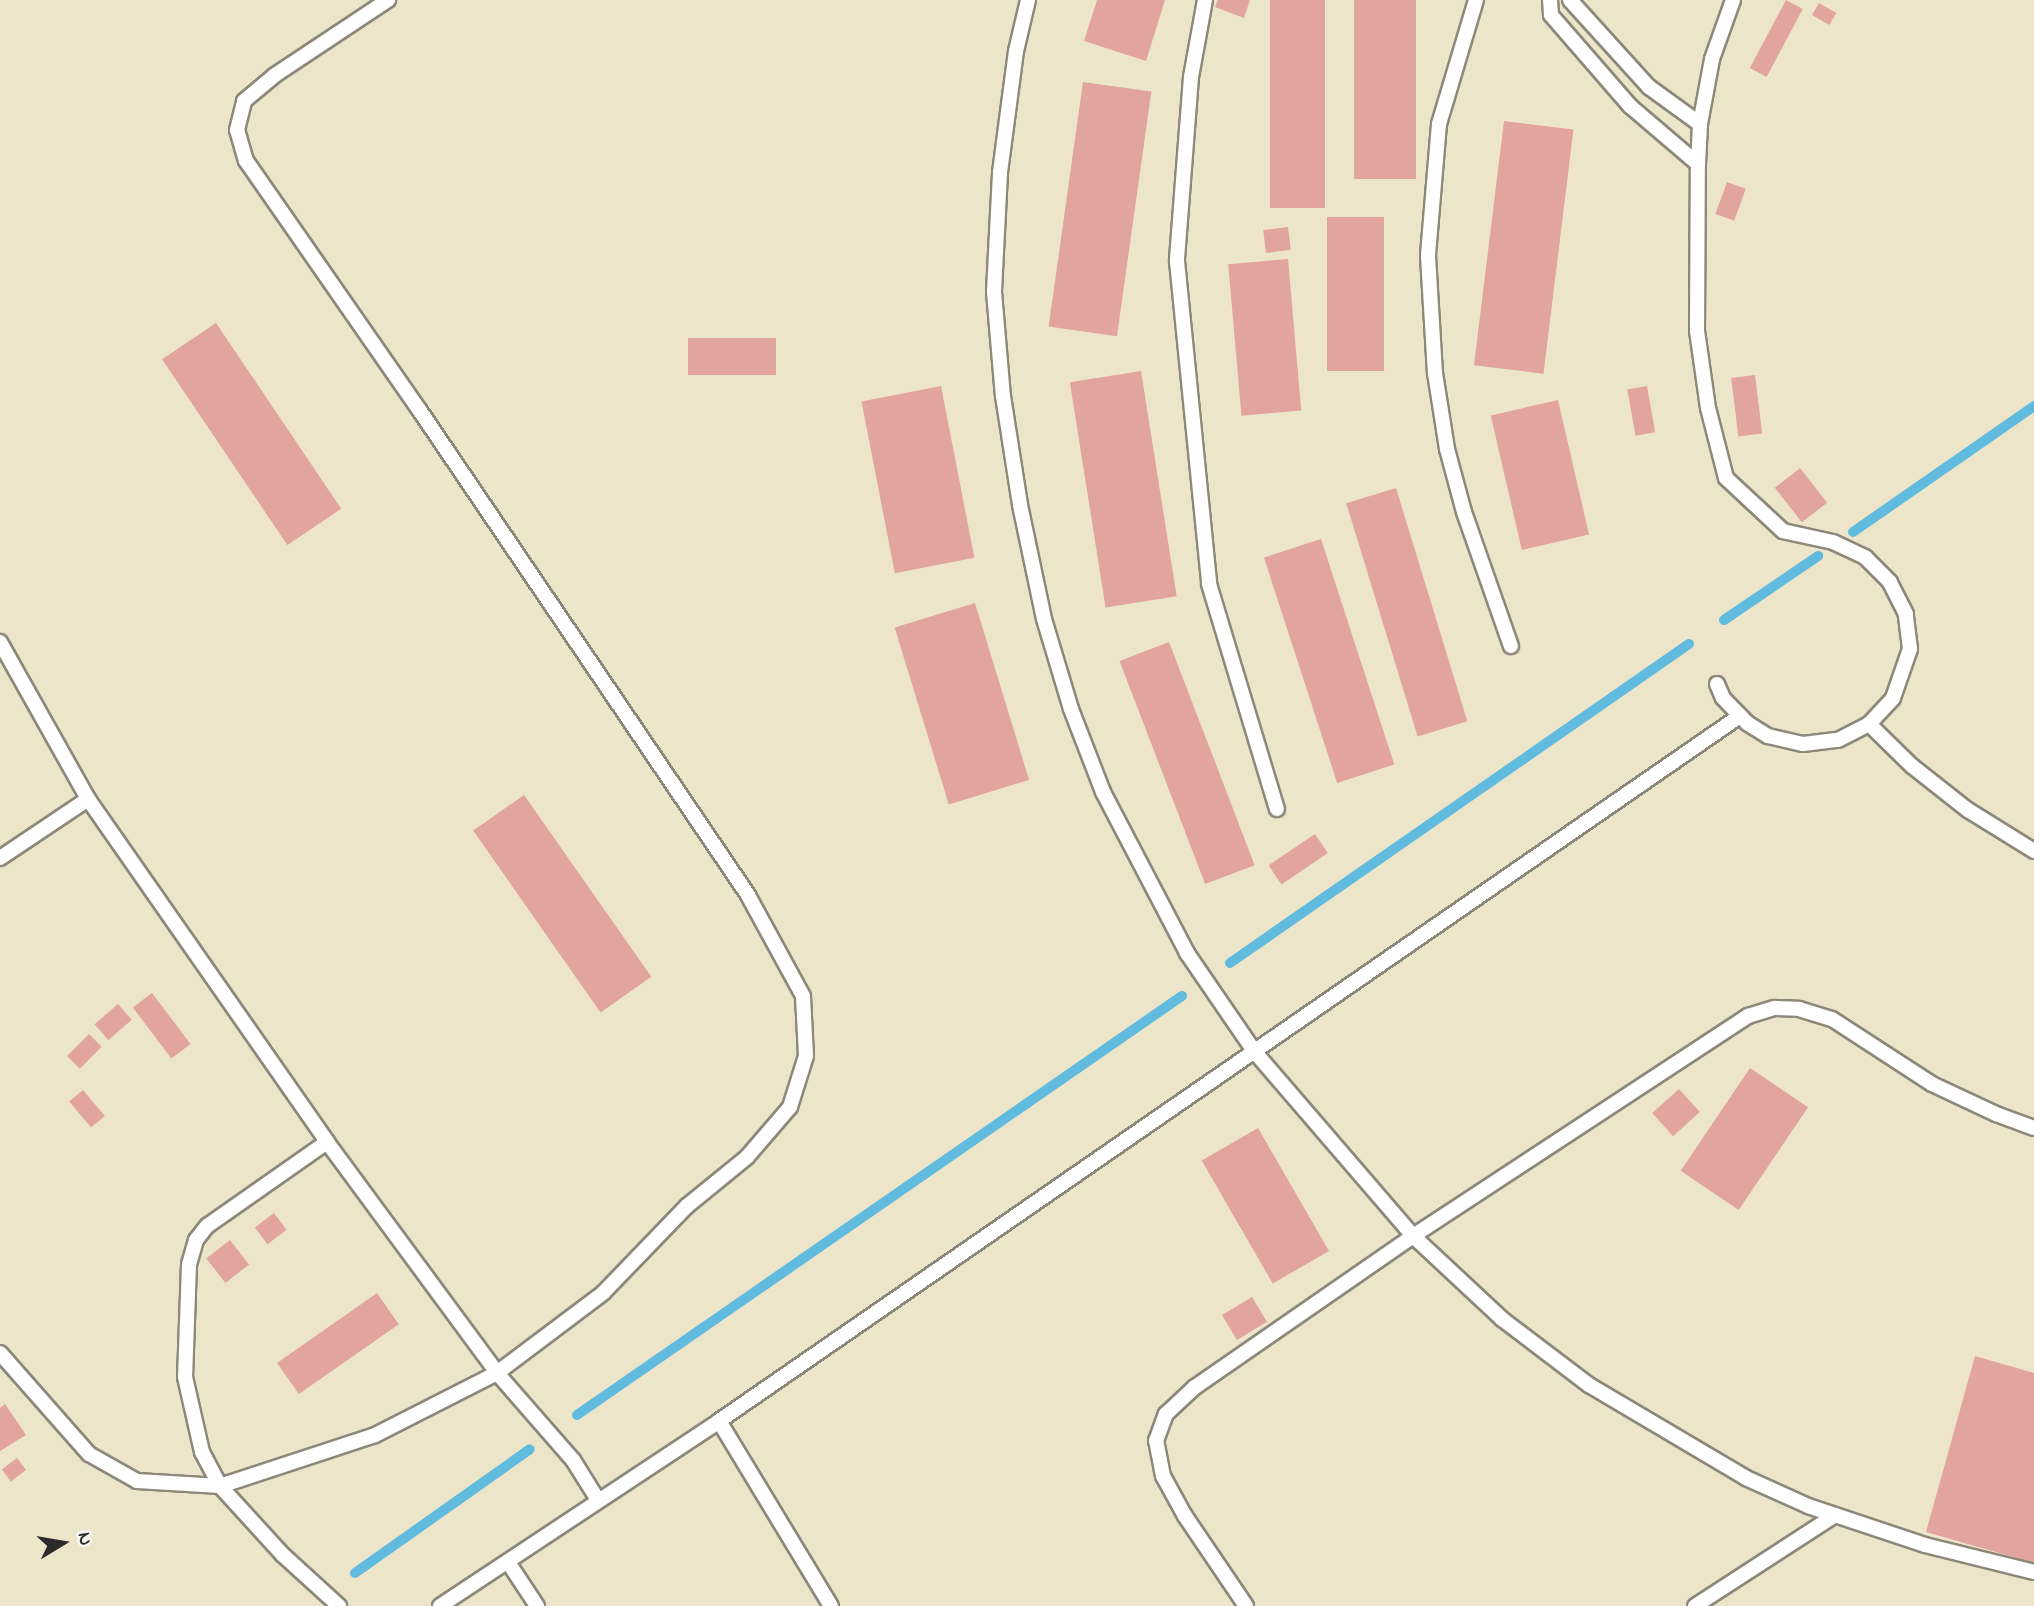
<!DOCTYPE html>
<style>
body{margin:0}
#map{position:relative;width:2034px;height:1606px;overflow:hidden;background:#ede5c9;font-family:"Indie Flower",sans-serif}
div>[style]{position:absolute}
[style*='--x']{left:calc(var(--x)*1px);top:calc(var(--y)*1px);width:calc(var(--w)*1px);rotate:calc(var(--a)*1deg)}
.stream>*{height:10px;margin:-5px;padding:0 5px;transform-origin:5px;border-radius:5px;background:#61bbde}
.building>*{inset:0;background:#e1a49f;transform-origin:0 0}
.roads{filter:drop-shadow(2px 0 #8c887a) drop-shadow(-2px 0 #8c887a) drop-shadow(0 2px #8c887a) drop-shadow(0 -2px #8c887a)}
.service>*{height:14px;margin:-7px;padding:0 7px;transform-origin:7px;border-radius:7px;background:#fff}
span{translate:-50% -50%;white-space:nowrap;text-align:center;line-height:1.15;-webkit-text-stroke:5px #f6f6f2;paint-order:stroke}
.north{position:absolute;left:28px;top:1508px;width:70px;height:70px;-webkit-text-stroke:5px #f6f6f2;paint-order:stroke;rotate:79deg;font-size:19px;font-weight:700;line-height:28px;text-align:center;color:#2b2b2b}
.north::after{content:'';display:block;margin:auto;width:24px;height:32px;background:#2b2b2b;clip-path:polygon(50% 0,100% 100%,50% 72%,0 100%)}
</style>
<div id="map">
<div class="stream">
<i style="--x:1853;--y:532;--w:221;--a:-34.8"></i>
<i style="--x:1724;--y:620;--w:114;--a:-34.2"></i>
<i style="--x:1230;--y:963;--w:559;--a:-34.8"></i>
<i style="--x:577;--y:1415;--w:736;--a:-34.71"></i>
<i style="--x:355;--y:1573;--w:214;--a:-35.3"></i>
</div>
<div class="building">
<i style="clip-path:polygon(1097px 0,1165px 0,1146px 61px,1084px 41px)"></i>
<i style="clip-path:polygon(1218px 0,1250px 0,1244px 18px,1215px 7px)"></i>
<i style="left:1270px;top:0;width:55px;height:208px"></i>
<i style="left:1354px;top:0;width:62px;height:179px"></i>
<i style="left:1786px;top:0;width:19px;height:77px;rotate:28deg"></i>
<i style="left:1819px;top:3px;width:20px;height:14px;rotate:30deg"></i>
<i style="left:1083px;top:82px;width:69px;height:247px;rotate:8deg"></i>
<i style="left:1504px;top:121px;width:70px;height:246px;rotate:7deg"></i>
<i style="left:1727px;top:182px;width:20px;height:34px;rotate:20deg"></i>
<i style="left:1327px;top:217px;width:57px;height:154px"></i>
<i style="left:1288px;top:227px;width:23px;height:25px;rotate:83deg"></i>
<i style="left:1288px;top:259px;width:152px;height:60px;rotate:85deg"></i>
<i style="left:216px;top:323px;width:224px;height:65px;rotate:56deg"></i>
<i style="left:776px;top:338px;width:37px;height:88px;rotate:90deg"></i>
<i style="left:1141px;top:371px;width:228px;height:72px;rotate:81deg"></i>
<i style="left:1755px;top:375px;width:59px;height:24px;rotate:83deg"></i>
<i style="left:941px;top:386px;width:175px;height:81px;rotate:79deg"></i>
<i style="left:1647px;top:386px;width:47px;height:20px;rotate:80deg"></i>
<i style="left:1558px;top:400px;width:138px;height:69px;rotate:77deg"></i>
<i style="left:1800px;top:468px;width:44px;height:32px;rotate:52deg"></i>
<i style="left:1396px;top:488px;width:244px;height:52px;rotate:73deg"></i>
<i style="left:1321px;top:539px;width:237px;height:60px;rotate:72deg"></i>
<i style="left:975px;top:603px;width:185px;height:84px;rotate:73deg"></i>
<i style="left:1169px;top:642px;width:239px;height:53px;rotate:69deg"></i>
<i style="left:524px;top:795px;width:222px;height:62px;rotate:55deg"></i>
<i style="left:1315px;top:834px;width:23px;height:56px;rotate:56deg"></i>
<i style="left:152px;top:993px;width:64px;height:24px;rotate:53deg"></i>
<i style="left:118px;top:1004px;width:21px;height:31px;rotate:49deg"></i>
<i style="left:89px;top:1034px;width:18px;height:31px;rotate:45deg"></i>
<i style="left:1750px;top:1068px;width:70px;height:124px;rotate:34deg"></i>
<i style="left:1679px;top:1089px;width:31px;height:36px;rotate:48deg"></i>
<i style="left:83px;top:1090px;width:34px;height:18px;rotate:50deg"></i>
<i style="left:1258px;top:1128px;width:142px;height:65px;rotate:60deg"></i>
<i style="left:274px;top:1213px;width:21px;height:24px;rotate:53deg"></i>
<i style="left:230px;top:1240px;width:31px;height:30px;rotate:52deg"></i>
<i style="left:377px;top:1293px;width:38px;height:122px;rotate:55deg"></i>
<i style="left:1252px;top:1297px;width:29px;height:35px;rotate:59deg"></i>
<i style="clip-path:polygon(1975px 1356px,2034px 1373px,2034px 1563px,1926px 1532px)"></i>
<i style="clip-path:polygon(5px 1404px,26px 1435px,0 1451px,0 1408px)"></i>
<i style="left:17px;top:1458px;width:15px;height:19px;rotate:53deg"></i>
</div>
<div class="roads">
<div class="service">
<i style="--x:1028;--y:0;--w:52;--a:103.2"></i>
<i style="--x:1016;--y:51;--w:123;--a:97.5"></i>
<i style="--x:1000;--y:173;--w:119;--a:92.9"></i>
<i style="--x:994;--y:292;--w:104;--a:85.1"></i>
<i style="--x:1003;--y:396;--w:110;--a:81.1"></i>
<i style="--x:1020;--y:505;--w:116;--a:78.1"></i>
<i style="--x:1044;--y:619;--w:94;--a:73.3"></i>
<i style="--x:1071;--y:709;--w:89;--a:68.9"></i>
<i style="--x:1103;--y:792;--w:182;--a:62.4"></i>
<i style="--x:1187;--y:953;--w:119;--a:55.6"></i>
<i style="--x:1254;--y:1051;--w:244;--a:49.3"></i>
<i style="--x:1413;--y:1236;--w:122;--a:43"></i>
<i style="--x:1502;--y:1319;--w:109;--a:37.2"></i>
<i style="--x:1589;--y:1385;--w:182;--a:30.6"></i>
<i style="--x:1746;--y:1478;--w:68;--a:24.3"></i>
<i style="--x:1808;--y:1506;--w:123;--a:18.4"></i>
<i style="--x:1925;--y:1545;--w:112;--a:13.9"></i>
<i style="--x:1205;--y:0;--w:78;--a:100.3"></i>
<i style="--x:1191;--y:77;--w:185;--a:94.4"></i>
<i style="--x:1177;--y:261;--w:325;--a:84.3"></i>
<i style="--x:1209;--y:584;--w:235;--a:73.2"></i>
<i style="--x:1476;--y:0;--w:129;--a:106.6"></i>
<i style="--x:1439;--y:124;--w:132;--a:94.8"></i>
<i style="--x:1428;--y:256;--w:117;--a:86.6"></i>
<i style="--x:1435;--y:373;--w:77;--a:81"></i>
<i style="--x:1447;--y:449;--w:65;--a:74.9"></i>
<i style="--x:1464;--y:512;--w:142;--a:70.7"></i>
<i style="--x:1550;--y:0;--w:15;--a:86"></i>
<i style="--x:1551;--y:15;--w:121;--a:49"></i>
<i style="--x:1630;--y:106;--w:89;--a:40.5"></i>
<i style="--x:1570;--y:0;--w:118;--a:47.8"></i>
<i style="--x:1649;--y:87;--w:63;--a:36"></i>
<i style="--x:0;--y:642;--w:180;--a:60.7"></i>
<i style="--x:88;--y:799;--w:418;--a:55.1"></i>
<i style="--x:327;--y:1142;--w:287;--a:53.6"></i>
<i style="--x:497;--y:1373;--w:116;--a:48.9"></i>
<i style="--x:573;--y:1460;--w:47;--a:58"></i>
<i style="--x:1717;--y:684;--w:15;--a:67"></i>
<i style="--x:1723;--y:698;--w:35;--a:46"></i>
<i style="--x:1747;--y:723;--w:25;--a:32"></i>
<i style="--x:1768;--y:736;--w:36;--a:13"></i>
<i style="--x:1803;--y:744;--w:35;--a:-7"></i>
<i style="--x:1838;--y:740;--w:35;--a:-27"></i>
<i style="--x:1869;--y:724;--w:35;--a:-47"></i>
<i style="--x:1893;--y:698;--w:52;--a:-70.9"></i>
<i style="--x:1910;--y:649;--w:35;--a:-97"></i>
<i style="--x:1906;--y:614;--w:36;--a:-117"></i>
<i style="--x:1890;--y:582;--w:35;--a:-135"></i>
<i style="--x:1865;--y:557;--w:35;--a:-155"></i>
<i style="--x:1833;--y:542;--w:51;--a:-167.6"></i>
<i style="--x:1783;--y:531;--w:78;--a:-137.1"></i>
<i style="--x:1726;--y:478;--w:72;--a:-104.4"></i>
<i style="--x:1708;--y:408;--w:78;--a:-98.1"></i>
<i style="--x:1697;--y:331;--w:167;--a:-89.7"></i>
<i style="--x:1698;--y:164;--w:40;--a:-87.1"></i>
<i style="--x:1700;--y:124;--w:66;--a:-79.5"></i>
<i style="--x:1712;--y:59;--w:63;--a:-70.4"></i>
<i style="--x:1869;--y:724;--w:60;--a:44.3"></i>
<i style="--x:1912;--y:766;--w:71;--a:38.2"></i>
<i style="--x:1968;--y:810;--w:78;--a:31.8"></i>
<i style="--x:0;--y:858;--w:106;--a:-33.8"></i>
<i style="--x:327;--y:1142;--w:146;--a:145"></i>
<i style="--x:207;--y:1226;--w:18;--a:128"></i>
<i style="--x:196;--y:1240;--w:25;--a:106"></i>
<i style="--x:189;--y:1264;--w:113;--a:92"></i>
<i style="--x:185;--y:1377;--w:77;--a:77.2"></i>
<i style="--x:202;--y:1452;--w:38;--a:62"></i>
<i style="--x:220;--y:1486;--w:93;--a:47.6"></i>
<i style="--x:283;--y:1555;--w:76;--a:42.3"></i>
<i style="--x:0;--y:1353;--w:135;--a:48.6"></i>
<i style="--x:89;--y:1454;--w:55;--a:29.4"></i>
<i style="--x:137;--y:1481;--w:83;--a:3.4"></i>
<i style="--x:220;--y:1486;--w:163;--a:-18.2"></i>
<i style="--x:375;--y:1435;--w:137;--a:-26.9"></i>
<i style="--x:497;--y:1373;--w:133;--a:-37"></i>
<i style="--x:603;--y:1293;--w:121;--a:-46"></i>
<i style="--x:687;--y:1206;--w:77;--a:-39.2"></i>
<i style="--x:747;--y:1157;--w:66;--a:-49.3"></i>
<i style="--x:790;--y:1107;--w:53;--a:-72.6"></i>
<i style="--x:806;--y:1056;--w:60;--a:-92.9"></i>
<i style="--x:803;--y:996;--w:115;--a:-118.6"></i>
<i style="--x:748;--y:895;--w:585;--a:-124.12"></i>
<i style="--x:420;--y:411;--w:305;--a:-124.8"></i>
<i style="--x:246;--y:161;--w:32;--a:-106"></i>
<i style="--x:237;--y:130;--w:30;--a:-76"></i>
<i style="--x:244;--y:101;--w:40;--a:-40"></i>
<i style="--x:275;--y:75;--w:136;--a:-33.6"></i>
<i style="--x:719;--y:1421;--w:216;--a:58.8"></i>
<i style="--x:508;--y:1562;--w:53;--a:56.6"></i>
<i style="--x:440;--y:1606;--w:335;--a:-33.5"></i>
<i style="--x:719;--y:1421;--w:1241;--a:-34.63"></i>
<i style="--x:1246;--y:1606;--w:109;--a:-124.1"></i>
<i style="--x:1185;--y:1516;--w:46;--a:-118.8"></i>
<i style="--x:1163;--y:1476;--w:36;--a:-101"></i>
<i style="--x:1156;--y:1441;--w:29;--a:-70"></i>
<i style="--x:1166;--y:1414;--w:40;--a:-43"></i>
<i style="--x:1195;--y:1387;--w:265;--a:-34.7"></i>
<i style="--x:1413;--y:1236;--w:401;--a:-33.3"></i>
<i style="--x:1748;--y:1016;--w:28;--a:-17"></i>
<i style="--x:1775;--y:1008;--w:24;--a:2"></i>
<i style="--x:1799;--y:1009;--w:34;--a:17"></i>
<i style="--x:1832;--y:1019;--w:119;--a:33"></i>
<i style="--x:1932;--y:1084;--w:71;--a:25.1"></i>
<i style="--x:1996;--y:1114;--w:40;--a:20.2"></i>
<i style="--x:1695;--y:1606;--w:167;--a:-33"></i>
</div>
</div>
<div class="north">N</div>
</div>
